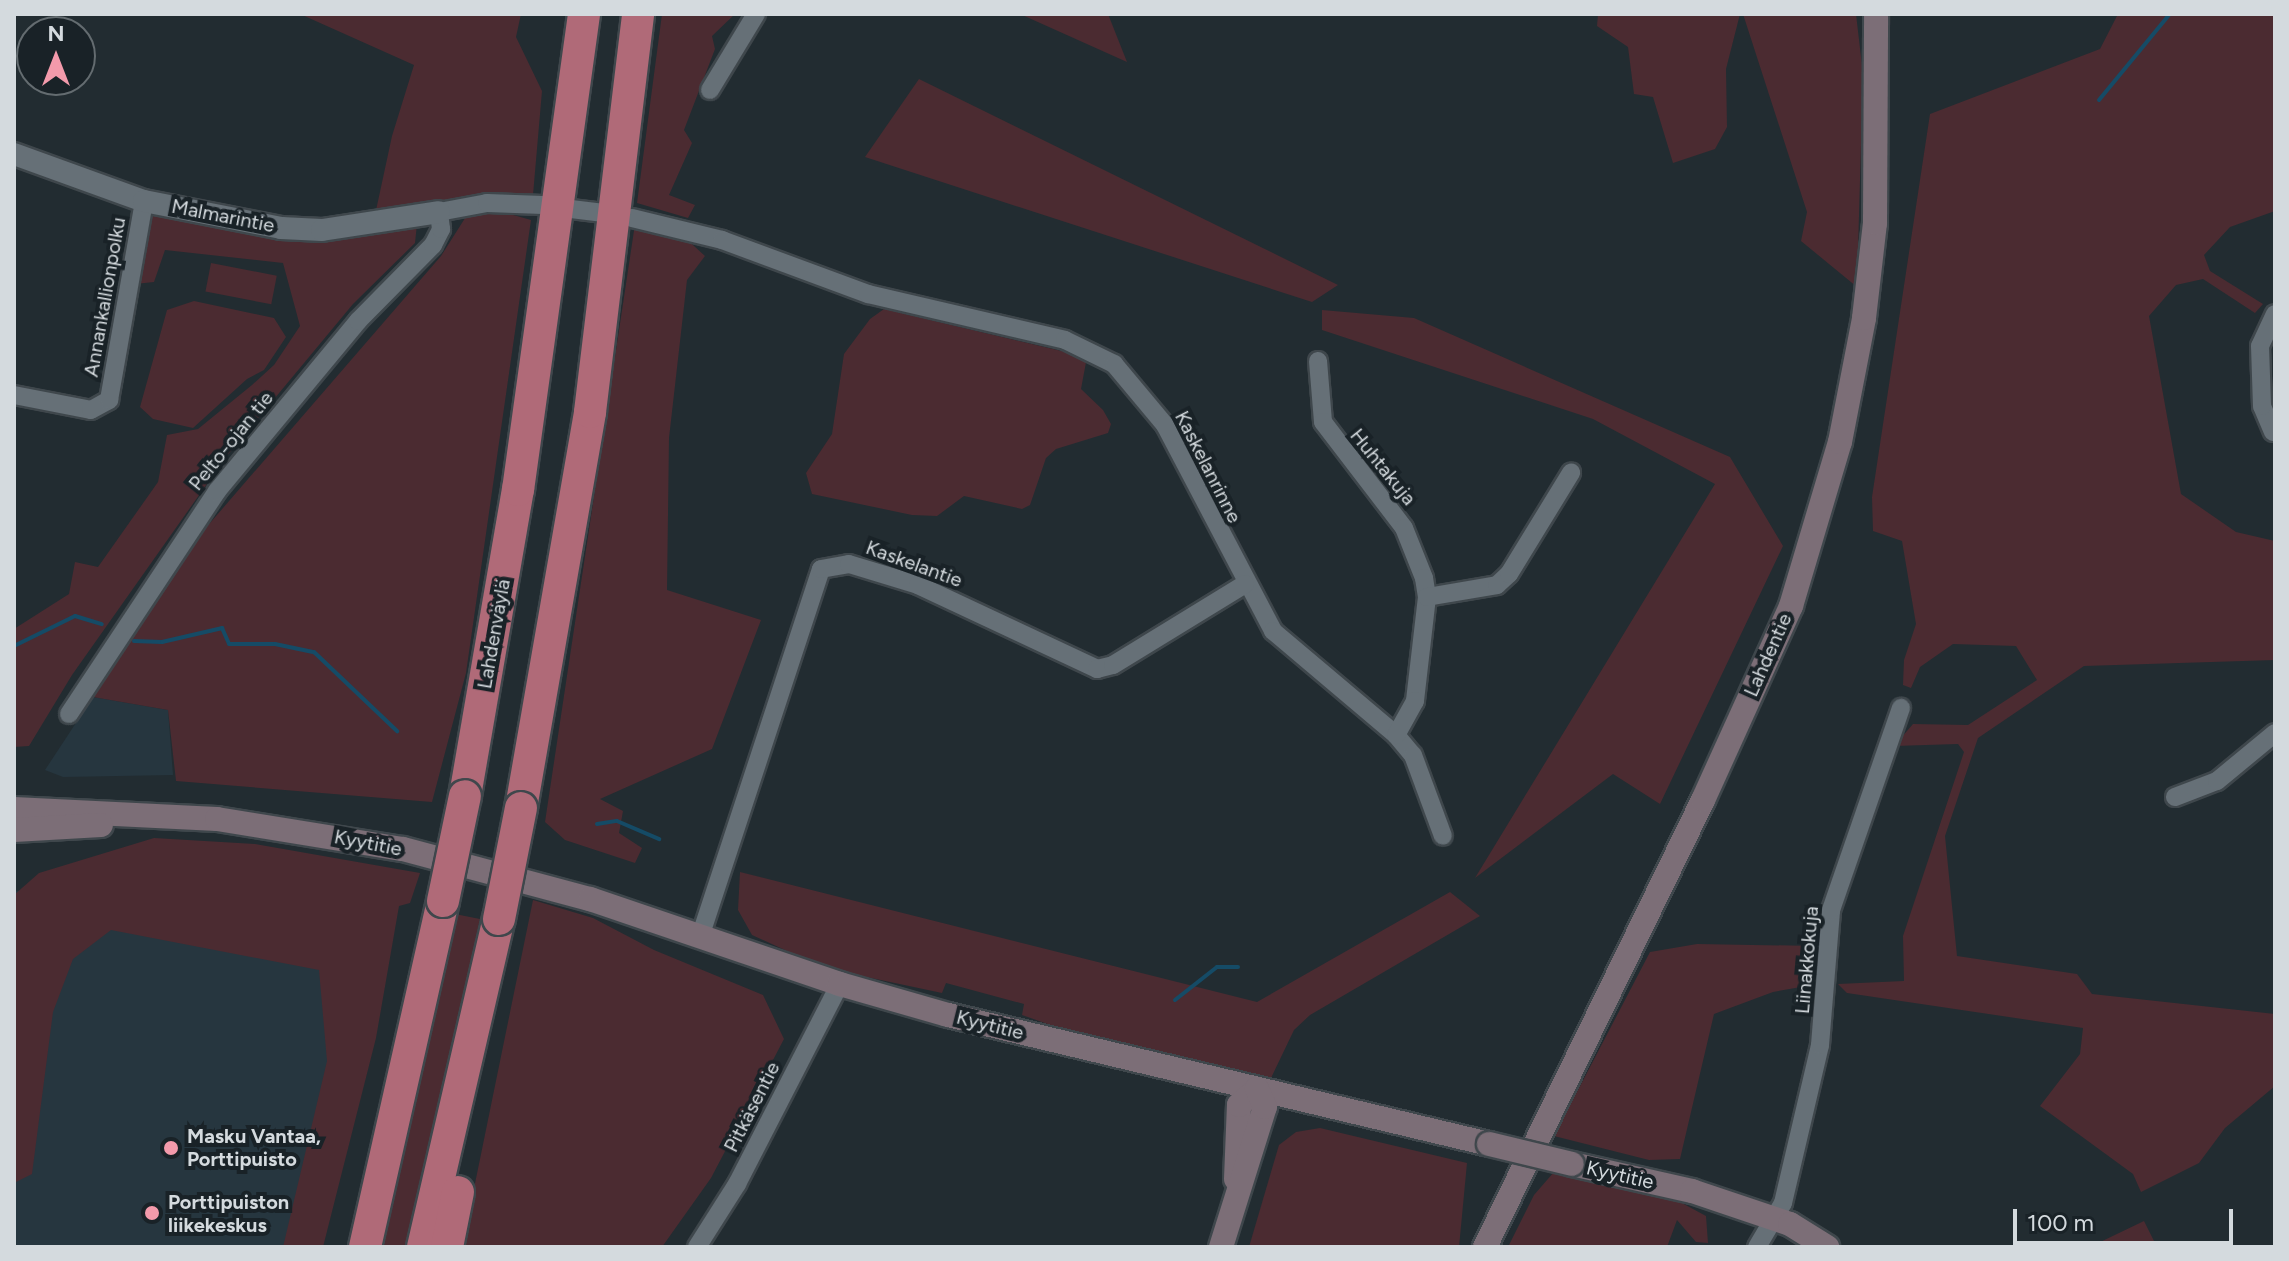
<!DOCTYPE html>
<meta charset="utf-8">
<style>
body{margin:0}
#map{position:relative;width:2289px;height:1261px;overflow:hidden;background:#222c31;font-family:Figtree,sans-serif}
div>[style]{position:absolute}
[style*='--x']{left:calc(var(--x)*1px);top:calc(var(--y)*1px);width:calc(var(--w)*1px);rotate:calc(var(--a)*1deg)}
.built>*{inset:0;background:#26363f}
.green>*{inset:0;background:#4b2b31;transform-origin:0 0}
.stream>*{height:4px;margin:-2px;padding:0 2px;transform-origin:2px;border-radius:2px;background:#154b66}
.roads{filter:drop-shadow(2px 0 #3f474c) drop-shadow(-2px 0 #3f474c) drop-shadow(0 2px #3f474c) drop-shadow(0 -2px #3f474c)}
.minor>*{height:18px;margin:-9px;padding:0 9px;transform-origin:9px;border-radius:9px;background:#667077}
.tertiary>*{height:22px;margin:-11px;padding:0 11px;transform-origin:11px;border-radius:11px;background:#667077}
.secondary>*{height:24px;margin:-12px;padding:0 12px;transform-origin:12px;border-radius:12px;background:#7c6e77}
.motorway>*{height:32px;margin:-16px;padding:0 16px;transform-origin:16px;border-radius:16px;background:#b06a78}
.bridges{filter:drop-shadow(2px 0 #3f474c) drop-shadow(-2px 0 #3f474c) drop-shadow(0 2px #3f474c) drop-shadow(0 -2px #3f474c)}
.secondary-bridge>*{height:24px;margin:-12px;padding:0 12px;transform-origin:12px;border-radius:12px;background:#7c6e77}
.motorway-bridge>*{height:32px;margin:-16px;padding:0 16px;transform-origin:16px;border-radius:16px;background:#b06a78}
.dots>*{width:22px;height:22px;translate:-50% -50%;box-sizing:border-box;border:4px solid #192227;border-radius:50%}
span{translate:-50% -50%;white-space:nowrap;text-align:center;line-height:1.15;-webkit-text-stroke:8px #192227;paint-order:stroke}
.street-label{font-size:20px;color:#d4dade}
.poi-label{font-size:20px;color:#d4dade;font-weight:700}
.left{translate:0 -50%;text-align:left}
.frame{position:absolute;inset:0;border:16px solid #d4dade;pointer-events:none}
.north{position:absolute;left:16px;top:16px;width:80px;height:80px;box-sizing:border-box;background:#192227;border:2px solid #646c70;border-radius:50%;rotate:0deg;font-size:22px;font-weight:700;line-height:32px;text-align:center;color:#d4dade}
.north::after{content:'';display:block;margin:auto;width:28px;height:36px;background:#f39aab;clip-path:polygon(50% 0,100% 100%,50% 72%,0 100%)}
.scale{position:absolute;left:2013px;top:1209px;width:220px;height:36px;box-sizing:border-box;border:4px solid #d4dade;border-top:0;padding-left:10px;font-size:24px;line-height:28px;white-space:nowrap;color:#d4dade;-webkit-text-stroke:6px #192227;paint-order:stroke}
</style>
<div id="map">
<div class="built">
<i style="clip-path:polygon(93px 697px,168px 710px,173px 775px,63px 777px,45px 770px)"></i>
<i style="clip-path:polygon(14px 891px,354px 914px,333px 1054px,284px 1247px,14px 1247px)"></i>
</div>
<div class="green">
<i style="clip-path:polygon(300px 14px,521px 14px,516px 37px,542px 91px,533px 195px,468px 198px,375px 215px,392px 136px,414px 65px)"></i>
<i style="clip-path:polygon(662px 14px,735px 14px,712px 36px,715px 49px,684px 130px,692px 143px,669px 195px,695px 205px,688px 218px,637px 203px)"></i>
<i style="clip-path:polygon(1020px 14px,1108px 14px,1127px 62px)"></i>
<i style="clip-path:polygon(1598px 14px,1740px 14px,1726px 69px,1727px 127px,1715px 149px,1673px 163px,1653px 97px,1634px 94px,1628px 47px,1597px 26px)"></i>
<i style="clip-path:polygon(1743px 14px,1856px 14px,1863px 74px,1857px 287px,1801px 241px,1807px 212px)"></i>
<i style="clip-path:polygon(2118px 14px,2275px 14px,2275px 211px,2230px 227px,2204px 255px,2210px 271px,2263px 304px,2255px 313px,2203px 279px,2176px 285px,2149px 316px,2181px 494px,2236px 532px,2275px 541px,2275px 660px,2084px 666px,1978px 738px,1945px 836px,1957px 956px,2077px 974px,2092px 994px,2275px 1014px,2275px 1086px,2225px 1128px,2199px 1163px,2141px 1192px,2133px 1174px,2040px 1106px,2080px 1054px,2083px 1028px,1847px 993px,1838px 984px,1904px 981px,1903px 936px,1964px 752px,1958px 744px,1894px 746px,1913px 724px,1968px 725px,2037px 680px,2016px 646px,1953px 644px,1920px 667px,1911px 688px,1903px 685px,1904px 660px,1916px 624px,1902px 541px,1873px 531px,1872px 497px,1930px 114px,2100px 49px)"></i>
<i style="clip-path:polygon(919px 79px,1338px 285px,1312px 302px,865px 157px)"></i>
<i style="clip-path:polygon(496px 210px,531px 220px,466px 673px,432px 802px,176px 781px,168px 710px,93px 697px,159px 582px,441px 256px,467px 215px)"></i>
<i style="clip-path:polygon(148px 212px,417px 224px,415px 243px,353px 304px,226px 457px,72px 675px,29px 746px,14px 747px,14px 629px,69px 594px,75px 562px,98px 567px,158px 482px,167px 435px,198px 429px,252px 385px,274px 365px,300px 326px,283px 263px,165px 250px,154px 282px,135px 284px)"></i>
<i style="clip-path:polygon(635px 224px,682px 235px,705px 256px,687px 280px,669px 438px,667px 590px,761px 620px,712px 749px,600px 799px,623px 811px,619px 833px,642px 848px,635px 863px,565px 840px,545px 822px)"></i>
<i style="left:211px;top:263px;width:67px;height:29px;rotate:11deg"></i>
<i style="clip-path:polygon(194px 301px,274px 318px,286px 337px,264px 370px,247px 379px,193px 428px,153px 419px,140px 407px,167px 310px)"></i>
<i style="clip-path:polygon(884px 309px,1087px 357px,1081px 389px,1103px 410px,1111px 424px,1108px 433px,1056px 449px,1046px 458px,1030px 505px,1022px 509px,964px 496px,937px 516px,912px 515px,812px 494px,806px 473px,832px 434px,844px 354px,870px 319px)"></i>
<i style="clip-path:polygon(1322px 310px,1414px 318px,1730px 457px,1783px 546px,1660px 804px,1613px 774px,1475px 878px,1715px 484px,1593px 419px,1322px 330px)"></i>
<i style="clip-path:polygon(154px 838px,255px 844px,420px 873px,410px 903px,399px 906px,376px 1038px,323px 1247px,283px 1247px,327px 1061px,319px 970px,111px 930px,73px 959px,53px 1012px,32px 1174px,14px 1183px,14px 895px,39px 873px)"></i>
<i style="clip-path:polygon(740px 872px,1257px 1002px,1450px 892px,1480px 916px,1310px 1015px,1294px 1030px,1271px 1078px,1079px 1035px,1022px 1015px,1024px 1004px,946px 983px,942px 993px,824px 968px,752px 935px,738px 910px)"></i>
<i style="clip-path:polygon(533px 900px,593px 918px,654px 950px,763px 995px,784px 1039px,711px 1178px,662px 1247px,462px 1247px)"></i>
<i style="clip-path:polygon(455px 914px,480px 919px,419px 1204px,408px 1247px,378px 1247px)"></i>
<i style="clip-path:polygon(1697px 944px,1817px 946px,1818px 984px,1773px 992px,1714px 1014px,1680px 1159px,1649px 1160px,1554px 1136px,1650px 952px)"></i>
<i style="clip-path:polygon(1320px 1128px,1467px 1163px,1459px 1247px,1249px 1247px,1279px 1145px,1296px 1132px)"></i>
<i style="clip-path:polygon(1554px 1172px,1680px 1202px,1706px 1216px,1708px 1243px,1696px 1242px,1677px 1220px,1667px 1247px,1508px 1247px,1534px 1195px)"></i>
<i style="clip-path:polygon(2144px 1221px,2157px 1247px,2056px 1247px,2094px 1245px)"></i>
</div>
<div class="stream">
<i style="--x:2099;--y:100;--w:112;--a:-50.5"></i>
<i style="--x:134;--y:641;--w:28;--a:2"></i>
<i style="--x:162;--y:642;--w:62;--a:-13.1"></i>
<i style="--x:222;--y:628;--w:17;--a:66"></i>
<i style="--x:229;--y:644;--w:46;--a:0"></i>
<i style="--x:275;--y:644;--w:40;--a:12"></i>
<i style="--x:314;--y:652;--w:115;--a:43.6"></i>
<i style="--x:14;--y:646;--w:68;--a:-26.2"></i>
<i style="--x:75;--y:616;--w:28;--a:17"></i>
<i style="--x:597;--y:824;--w:20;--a:-9"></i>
<i style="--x:617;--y:821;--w:46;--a:23.2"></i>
<i style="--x:1175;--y:1000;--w:53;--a:-38.2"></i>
<i style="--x:1217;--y:967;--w:21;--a:0"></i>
</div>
<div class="roads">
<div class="minor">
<i style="--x:710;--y:90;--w:89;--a:-58.8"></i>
<i style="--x:571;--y:209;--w:31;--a:7"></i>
<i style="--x:632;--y:218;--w:93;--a:13.7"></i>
<i style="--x:722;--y:240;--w:156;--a:20.3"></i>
<i style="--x:868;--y:294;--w:202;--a:13.1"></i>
<i style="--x:1065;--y:340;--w:55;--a:26.1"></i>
<i style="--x:1114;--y:364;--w:80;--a:50.1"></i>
<i style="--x:1165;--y:425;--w:233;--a:62.3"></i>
<i style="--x:1273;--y:631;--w:161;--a:40.2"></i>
<i style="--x:1396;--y:735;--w:26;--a:50"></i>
<i style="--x:1413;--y:755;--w:86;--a:69.7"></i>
<i style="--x:1318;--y:361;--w:61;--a:85.3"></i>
<i style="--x:1323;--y:422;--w:133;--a:52.6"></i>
<i style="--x:1404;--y:528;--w:54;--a:68.2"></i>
<i style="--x:1424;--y:578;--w:19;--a:81"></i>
<i style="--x:1427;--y:597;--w:105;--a:96.6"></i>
<i style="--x:1415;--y:701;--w:39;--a:119"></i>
<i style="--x:14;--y:395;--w:78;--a:11"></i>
<i style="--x:91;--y:410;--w:21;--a:-29"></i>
<i style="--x:109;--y:400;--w:202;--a:-80"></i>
<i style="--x:2273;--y:432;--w:28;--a:-113"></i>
<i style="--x:2262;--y:406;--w:60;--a:-91.9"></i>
<i style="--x:2260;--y:346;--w:35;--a:-65"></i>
<i style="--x:1427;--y:597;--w:71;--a:-9.7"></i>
<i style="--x:1497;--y:585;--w:16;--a:-43"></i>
<i style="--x:1509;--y:574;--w:119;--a:-58.5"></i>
<i style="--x:69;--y:714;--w:268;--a:-56.4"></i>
<i style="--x:217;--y:491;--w:221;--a:-50.3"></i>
<i style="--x:358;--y:321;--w:107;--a:-45.4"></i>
<i style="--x:433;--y:245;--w:18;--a:-63"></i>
<i style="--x:441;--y:229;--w:17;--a:-97"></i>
<i style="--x:439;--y:212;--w:49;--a:-10.6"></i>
<i style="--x:487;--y:203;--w:56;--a:2"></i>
<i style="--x:2175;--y:797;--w:45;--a:-20.9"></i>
<i style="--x:2217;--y:781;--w:75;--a:-39.6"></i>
<i style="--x:700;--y:937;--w:387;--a:-71.8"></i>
<i style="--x:821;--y:569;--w:28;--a:-10"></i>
<i style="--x:849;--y:564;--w:72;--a:16.9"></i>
<i style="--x:918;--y:585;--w:198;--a:25.1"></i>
<i style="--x:1097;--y:669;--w:16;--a:-14"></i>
<i style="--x:1113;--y:665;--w:155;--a:-31.5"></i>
<i style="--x:697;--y:1247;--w:75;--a:-57.6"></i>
<i style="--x:737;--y:1184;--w:225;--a:-62.8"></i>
<i style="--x:1757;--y:1247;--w:51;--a:-59.4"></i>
<i style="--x:1783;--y:1203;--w:162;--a:-76.8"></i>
<i style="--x:1820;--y:1045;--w:135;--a:-85.3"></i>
<i style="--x:1831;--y:910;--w:214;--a:-70.9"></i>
</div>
<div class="tertiary">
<i style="--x:14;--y:154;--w:138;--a:19.9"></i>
<i style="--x:144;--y:201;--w:140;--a:11.1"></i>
<i style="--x:281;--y:228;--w:41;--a:2.8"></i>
<i style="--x:322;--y:230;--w:118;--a:-8.7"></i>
</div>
<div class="secondary">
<i style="--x:14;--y:809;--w:203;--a:2.8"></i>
<i style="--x:217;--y:819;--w:188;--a:9.2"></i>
<i style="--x:403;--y:849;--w:194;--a:15"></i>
<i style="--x:590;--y:899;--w:264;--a:18.8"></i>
<i style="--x:840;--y:984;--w:112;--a:16"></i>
<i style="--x:948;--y:1015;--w:556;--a:13.41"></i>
<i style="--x:14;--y:830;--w:87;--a:-3.3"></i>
<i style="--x:1572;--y:1164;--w:123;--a:12.7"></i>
<i style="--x:1692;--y:1191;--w:103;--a:18.6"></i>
<i style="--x:1790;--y:1224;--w:44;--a:31.9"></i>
<i style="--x:1236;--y:1179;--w:74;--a:-87.7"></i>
<i style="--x:1239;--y:1105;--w:24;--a:-42"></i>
<i style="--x:1221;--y:1247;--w:147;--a:-72.6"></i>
<i style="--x:1265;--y:1107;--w:20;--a:-114"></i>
<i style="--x:1485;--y:1247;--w:497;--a:-64"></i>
<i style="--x:1703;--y:800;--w:213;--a:-65.6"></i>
<i style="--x:1791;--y:606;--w:171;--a:-73.4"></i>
<i style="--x:1840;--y:442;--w:126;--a:-79"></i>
<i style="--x:1864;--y:318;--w:96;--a:-83.4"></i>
<i style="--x:1875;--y:223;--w:209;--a:-89.7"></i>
</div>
<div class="motorway">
<i style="--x:465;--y:796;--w:311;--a:-80.2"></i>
<i style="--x:518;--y:490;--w:481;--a:-82.1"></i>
<i style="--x:521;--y:808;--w:402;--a:-80.1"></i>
<i style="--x:590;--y:412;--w:401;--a:-83.1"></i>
<i style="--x:365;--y:1247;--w:355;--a:-77.3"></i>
<i style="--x:423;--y:1247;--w:337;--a:-77"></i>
<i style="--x:447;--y:1247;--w:56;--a:-78.7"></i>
</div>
</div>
<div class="bridges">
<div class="secondary-bridge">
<i style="--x:1489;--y:1144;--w:85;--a:13.5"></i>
</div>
<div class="motorway-bridge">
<i style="--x:443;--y:901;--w:107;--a:-78.2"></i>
<i style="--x:499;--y:919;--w:113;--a:-78.8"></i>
</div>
</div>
<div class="dots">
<i style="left:171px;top:1148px;background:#f39aab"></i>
<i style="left:152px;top:1213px;background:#f39aab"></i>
</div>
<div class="street-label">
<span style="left:223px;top:216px;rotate:11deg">Malmarintie</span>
<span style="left:105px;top:297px;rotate:-80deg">Annankallionpolku</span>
<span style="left:231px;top:441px;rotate:-51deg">Pelto-ojan tie</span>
<span style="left:1208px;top:467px;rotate:63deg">Kaskelanrinne</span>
<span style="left:1383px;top:467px;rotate:51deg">Huhtakuja</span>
<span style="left:914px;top:564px;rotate:20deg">Kaskelantie</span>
<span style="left:494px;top:634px;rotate:-80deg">Lahdenväylä</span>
<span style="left:1768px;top:655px;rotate:-66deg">Lahdentie</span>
<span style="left:368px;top:843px;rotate:11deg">Kyytitie</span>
<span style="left:1807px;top:960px;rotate:-85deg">Liinakkokuja</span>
<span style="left:990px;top:1025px;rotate:14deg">Kyytitie</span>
<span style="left:752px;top:1107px;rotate:-63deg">Pitkäsentie</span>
<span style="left:1620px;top:1175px;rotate:13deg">Kyytitie</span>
</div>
<div class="poi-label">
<span class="left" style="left:187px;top:1148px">Masku Vantaa,<br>Porttipuisto</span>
<span class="left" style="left:168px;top:1214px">Porttipuiston<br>liikekeskus</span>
</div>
<div class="frame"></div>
<div class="north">N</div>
<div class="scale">100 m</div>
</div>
